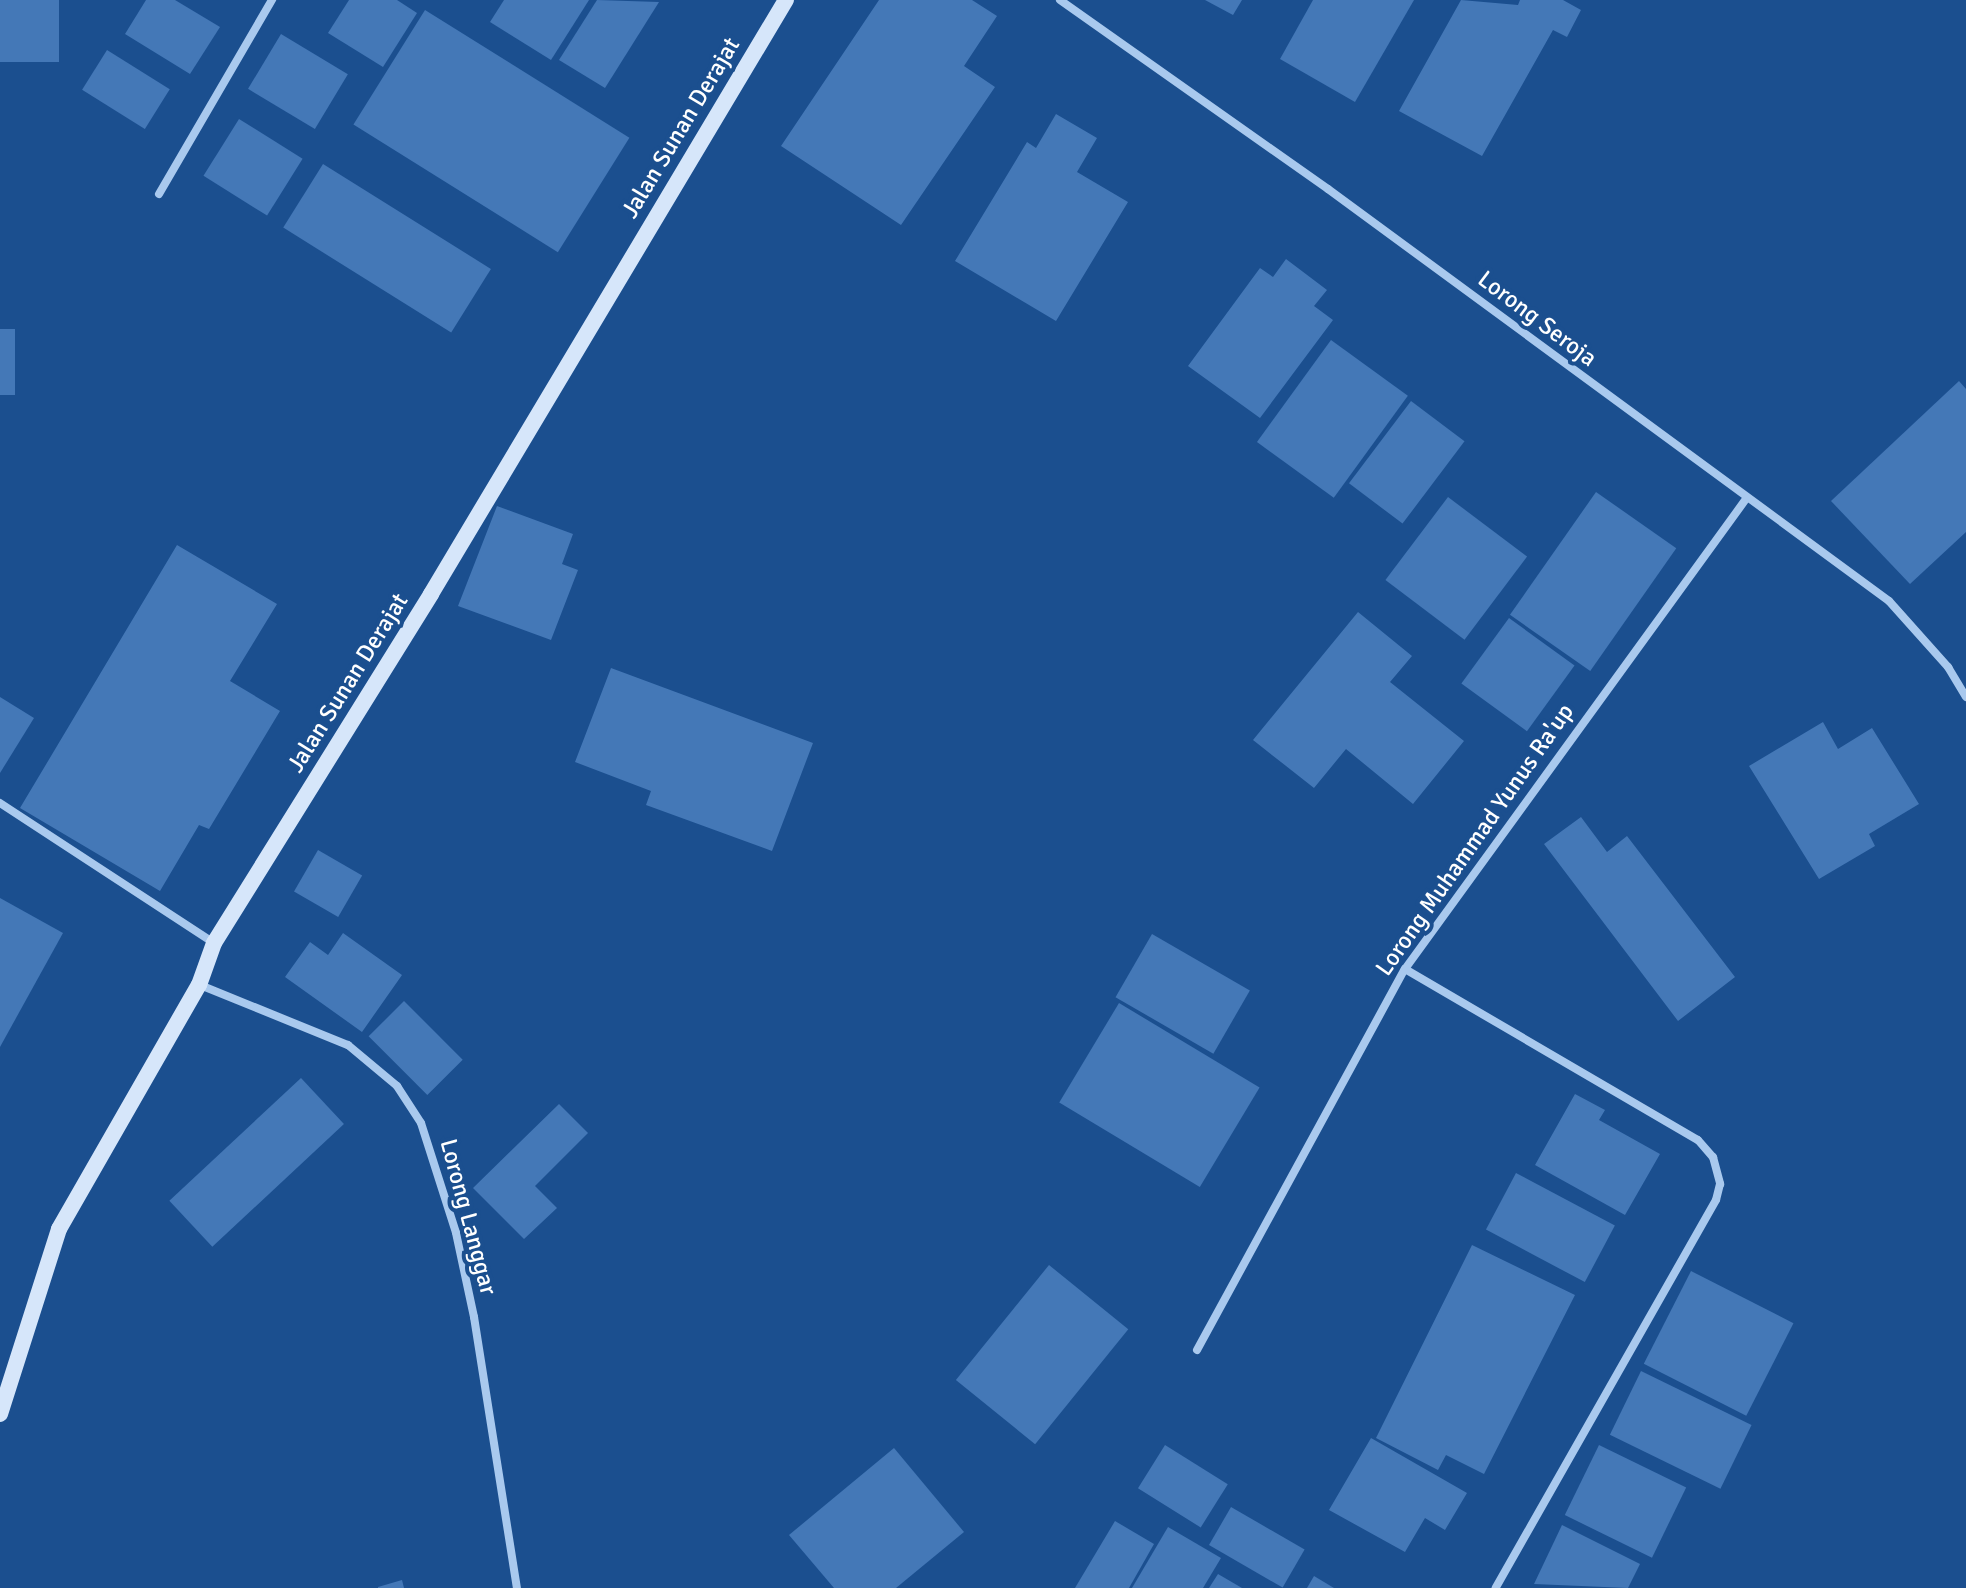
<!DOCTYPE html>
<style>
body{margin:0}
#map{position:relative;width:1966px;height:1588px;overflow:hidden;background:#1b4f8f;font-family:Signika,sans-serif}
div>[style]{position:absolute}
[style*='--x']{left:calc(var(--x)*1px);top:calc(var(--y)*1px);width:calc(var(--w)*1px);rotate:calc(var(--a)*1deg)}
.building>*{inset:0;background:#4478b7;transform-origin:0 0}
.street>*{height:8px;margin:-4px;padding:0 4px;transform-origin:4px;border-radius:4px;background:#a9c9ee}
.secondary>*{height:16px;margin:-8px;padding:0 8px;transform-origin:8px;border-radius:8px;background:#d6e6fa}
span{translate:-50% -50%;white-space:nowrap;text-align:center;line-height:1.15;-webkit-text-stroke:8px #1b4f8f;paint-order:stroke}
.street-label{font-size:24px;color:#fff}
</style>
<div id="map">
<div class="building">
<i style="left:0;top:0;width:59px;height:62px"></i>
<i style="clip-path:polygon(146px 0,175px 0,220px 27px,190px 74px,125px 34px)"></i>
<i style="clip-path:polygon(349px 0,397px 0,417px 13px,383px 67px,328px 33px)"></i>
<i style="clip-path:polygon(504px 0,589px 0,551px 60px,490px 22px)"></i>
<i style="clip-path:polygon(597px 0,659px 2px,605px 88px,559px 60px)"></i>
<i style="clip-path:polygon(879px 0,972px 0,997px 16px,964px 66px,995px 87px,901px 225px,781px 146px)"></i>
<i style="clip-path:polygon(1205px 0,1242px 0,1233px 15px)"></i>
<i style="clip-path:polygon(1313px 0,1414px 0,1355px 102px,1280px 59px)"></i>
<i style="clip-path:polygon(1461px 0,1518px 5px,1520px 0,1563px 0,1581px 10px,1567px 37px,1553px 30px,1482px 156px,1399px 111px)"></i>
<i style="left:425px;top:10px;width:241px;height:135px;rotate:32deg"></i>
<i style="left:281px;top:34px;width:78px;height:64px;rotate:31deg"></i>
<i style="left:107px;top:50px;width:74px;height:47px;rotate:32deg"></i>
<i style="clip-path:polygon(1056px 114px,1097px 138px,1077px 172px,1128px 202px,1056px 321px,955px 261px,1027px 142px,1036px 148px)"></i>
<i style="left:239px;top:119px;width:75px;height:67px;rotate:32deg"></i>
<i style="left:323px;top:164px;width:198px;height:75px;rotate:32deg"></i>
<i style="clip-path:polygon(1286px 259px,1327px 290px,1314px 306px,1333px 320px,1260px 418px,1188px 366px,1260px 268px,1273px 277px)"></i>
<i style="left:0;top:329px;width:15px;height:66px"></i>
<i style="left:1331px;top:340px;width:95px;height:126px;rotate:36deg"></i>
<i style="clip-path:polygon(1959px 381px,1966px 389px,1966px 532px,1910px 584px,1831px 501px)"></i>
<i style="left:1411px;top:401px;width:67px;height:103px;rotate:37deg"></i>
<i style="left:1596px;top:492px;width:98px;height:150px;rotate:35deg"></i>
<i style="left:1448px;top:497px;width:99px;height:104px;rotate:37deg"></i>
<i style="clip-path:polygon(497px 506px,573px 534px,562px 564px,578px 570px,551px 640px,458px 606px)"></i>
<i style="clip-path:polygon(177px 545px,277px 604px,230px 681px,280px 711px,209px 829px,199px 825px,160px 891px,20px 808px)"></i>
<i style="clip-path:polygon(1358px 612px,1412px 656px,1390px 682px,1464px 741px,1413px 804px,1346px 749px,1314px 788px,1253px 740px)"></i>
<i style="left:1509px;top:618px;width:81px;height:81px;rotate:36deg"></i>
<i style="clip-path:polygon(611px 668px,813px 743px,772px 851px,646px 805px,651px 791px,575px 762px)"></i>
<i style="clip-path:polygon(0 697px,34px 718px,0 773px)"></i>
<i style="clip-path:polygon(1823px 722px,1838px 749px,1872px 728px,1919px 804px,1869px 834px,1875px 846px,1819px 879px,1749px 766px)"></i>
<i style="clip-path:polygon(1581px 817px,1607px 852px,1627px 836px,1735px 977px,1678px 1021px,1544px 844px)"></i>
<i style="left:318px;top:850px;width:51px;height:48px;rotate:30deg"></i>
<i style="clip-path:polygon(0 898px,63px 933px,0 1047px)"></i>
<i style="clip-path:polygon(343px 933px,402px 975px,362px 1032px,285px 977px,310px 942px,328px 955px)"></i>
<i style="left:1152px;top:934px;width:113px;height:73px;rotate:30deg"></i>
<i style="left:404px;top:1001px;width:83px;height:50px;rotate:45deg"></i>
<i style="left:1119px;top:1003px;width:164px;height:116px;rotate:31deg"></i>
<i style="left:301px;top:1078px;width:63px;height:180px;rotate:47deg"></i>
<i style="clip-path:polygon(1575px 1094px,1605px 1110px,1599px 1120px,1660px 1154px,1625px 1215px,1535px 1165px)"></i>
<i style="clip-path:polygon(559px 1104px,588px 1133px,535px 1186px,557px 1208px,524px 1239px,473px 1188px)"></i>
<i style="left:1516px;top:1173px;width:112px;height:64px;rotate:28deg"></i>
<i style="clip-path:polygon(1472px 1245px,1575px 1295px,1484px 1474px,1446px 1455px,1438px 1470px,1376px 1438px)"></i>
<i style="left:1049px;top:1265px;width:102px;height:148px;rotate:39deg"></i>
<i style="left:1691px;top:1271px;width:115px;height:104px;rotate:27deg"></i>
<i style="left:1641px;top:1371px;width:123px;height:71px;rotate:26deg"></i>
<i style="clip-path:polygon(1371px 1438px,1467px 1493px,1445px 1530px,1425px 1518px,1405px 1552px,1329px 1510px)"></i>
<i style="left:1165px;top:1445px;width:74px;height:51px;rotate:32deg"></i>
<i style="left:1599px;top:1445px;width:97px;height:78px;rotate:26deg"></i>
<i style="clip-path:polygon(894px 1448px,964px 1532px,896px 1588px,834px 1588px,789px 1535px)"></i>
<i style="left:1231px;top:1507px;width:85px;height:44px;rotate:30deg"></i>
<i style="clip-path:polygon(1115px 1521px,1154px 1544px,1129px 1588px,1075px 1588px)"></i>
<i style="clip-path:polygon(1562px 1525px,1640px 1564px,1628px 1588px,1534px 1584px)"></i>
<i style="clip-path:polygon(1168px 1527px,1221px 1558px,1203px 1588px,1132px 1588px)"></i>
<i style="clip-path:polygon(1218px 1574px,1242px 1588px,1209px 1588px)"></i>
<i style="clip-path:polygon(1314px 1576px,1334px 1588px,1307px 1588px)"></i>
<i style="clip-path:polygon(402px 1580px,404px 1588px,378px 1588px,378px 1587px)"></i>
</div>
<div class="street">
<i style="--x:1060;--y:0;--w:328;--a:35.2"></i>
<i style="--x:1328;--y:189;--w:696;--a:36.29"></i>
<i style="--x:1889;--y:601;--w:89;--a:48.2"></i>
<i style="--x:1948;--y:667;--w:35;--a:59"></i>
<i style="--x:159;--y:194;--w:225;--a:-59.8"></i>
<i style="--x:0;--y:803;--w:256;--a:33.2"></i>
<i style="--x:1405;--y:969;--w:339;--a:30.3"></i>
<i style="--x:1698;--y:1140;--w:23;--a:49"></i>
<i style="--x:1713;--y:1157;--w:28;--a:75"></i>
<i style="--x:1720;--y:1184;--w:16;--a:104"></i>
<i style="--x:1716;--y:1200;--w:446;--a:119.6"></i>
<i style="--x:200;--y:985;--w:160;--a:22.1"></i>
<i style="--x:348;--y:1045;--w:64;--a:39.9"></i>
<i style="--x:397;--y:1086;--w:44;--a:57"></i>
<i style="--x:421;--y:1123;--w:115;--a:72.3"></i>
<i style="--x:456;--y:1233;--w:86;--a:77.9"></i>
<i style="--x:474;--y:1317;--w:274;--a:81"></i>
<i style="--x:1197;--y:1350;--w:434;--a:-61.4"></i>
<i style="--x:1405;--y:969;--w:581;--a:-54.04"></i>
</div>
<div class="secondary">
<i style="--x:0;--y:1414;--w:194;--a:-72.3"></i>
<i style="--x:59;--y:1229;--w:281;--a:-60.2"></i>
<i style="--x:199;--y:985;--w:45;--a:-70.3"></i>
<i style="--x:214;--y:943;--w:411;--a:-58.1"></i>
<i style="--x:431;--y:594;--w:692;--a:-59.14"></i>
</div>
<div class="street-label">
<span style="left:681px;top:128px;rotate:-59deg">Jalan Sunan Derajat</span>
<span style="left:1537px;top:319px;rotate:37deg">Lorong Seroja</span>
<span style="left:348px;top:683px;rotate:-58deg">Jalan Sunan Derajat</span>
<span style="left:1475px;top:840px;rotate:-55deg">Lorong Muhammad Yunus Ra'up</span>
<span style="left:468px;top:1217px;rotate:75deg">Lorong Langgar</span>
</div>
</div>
